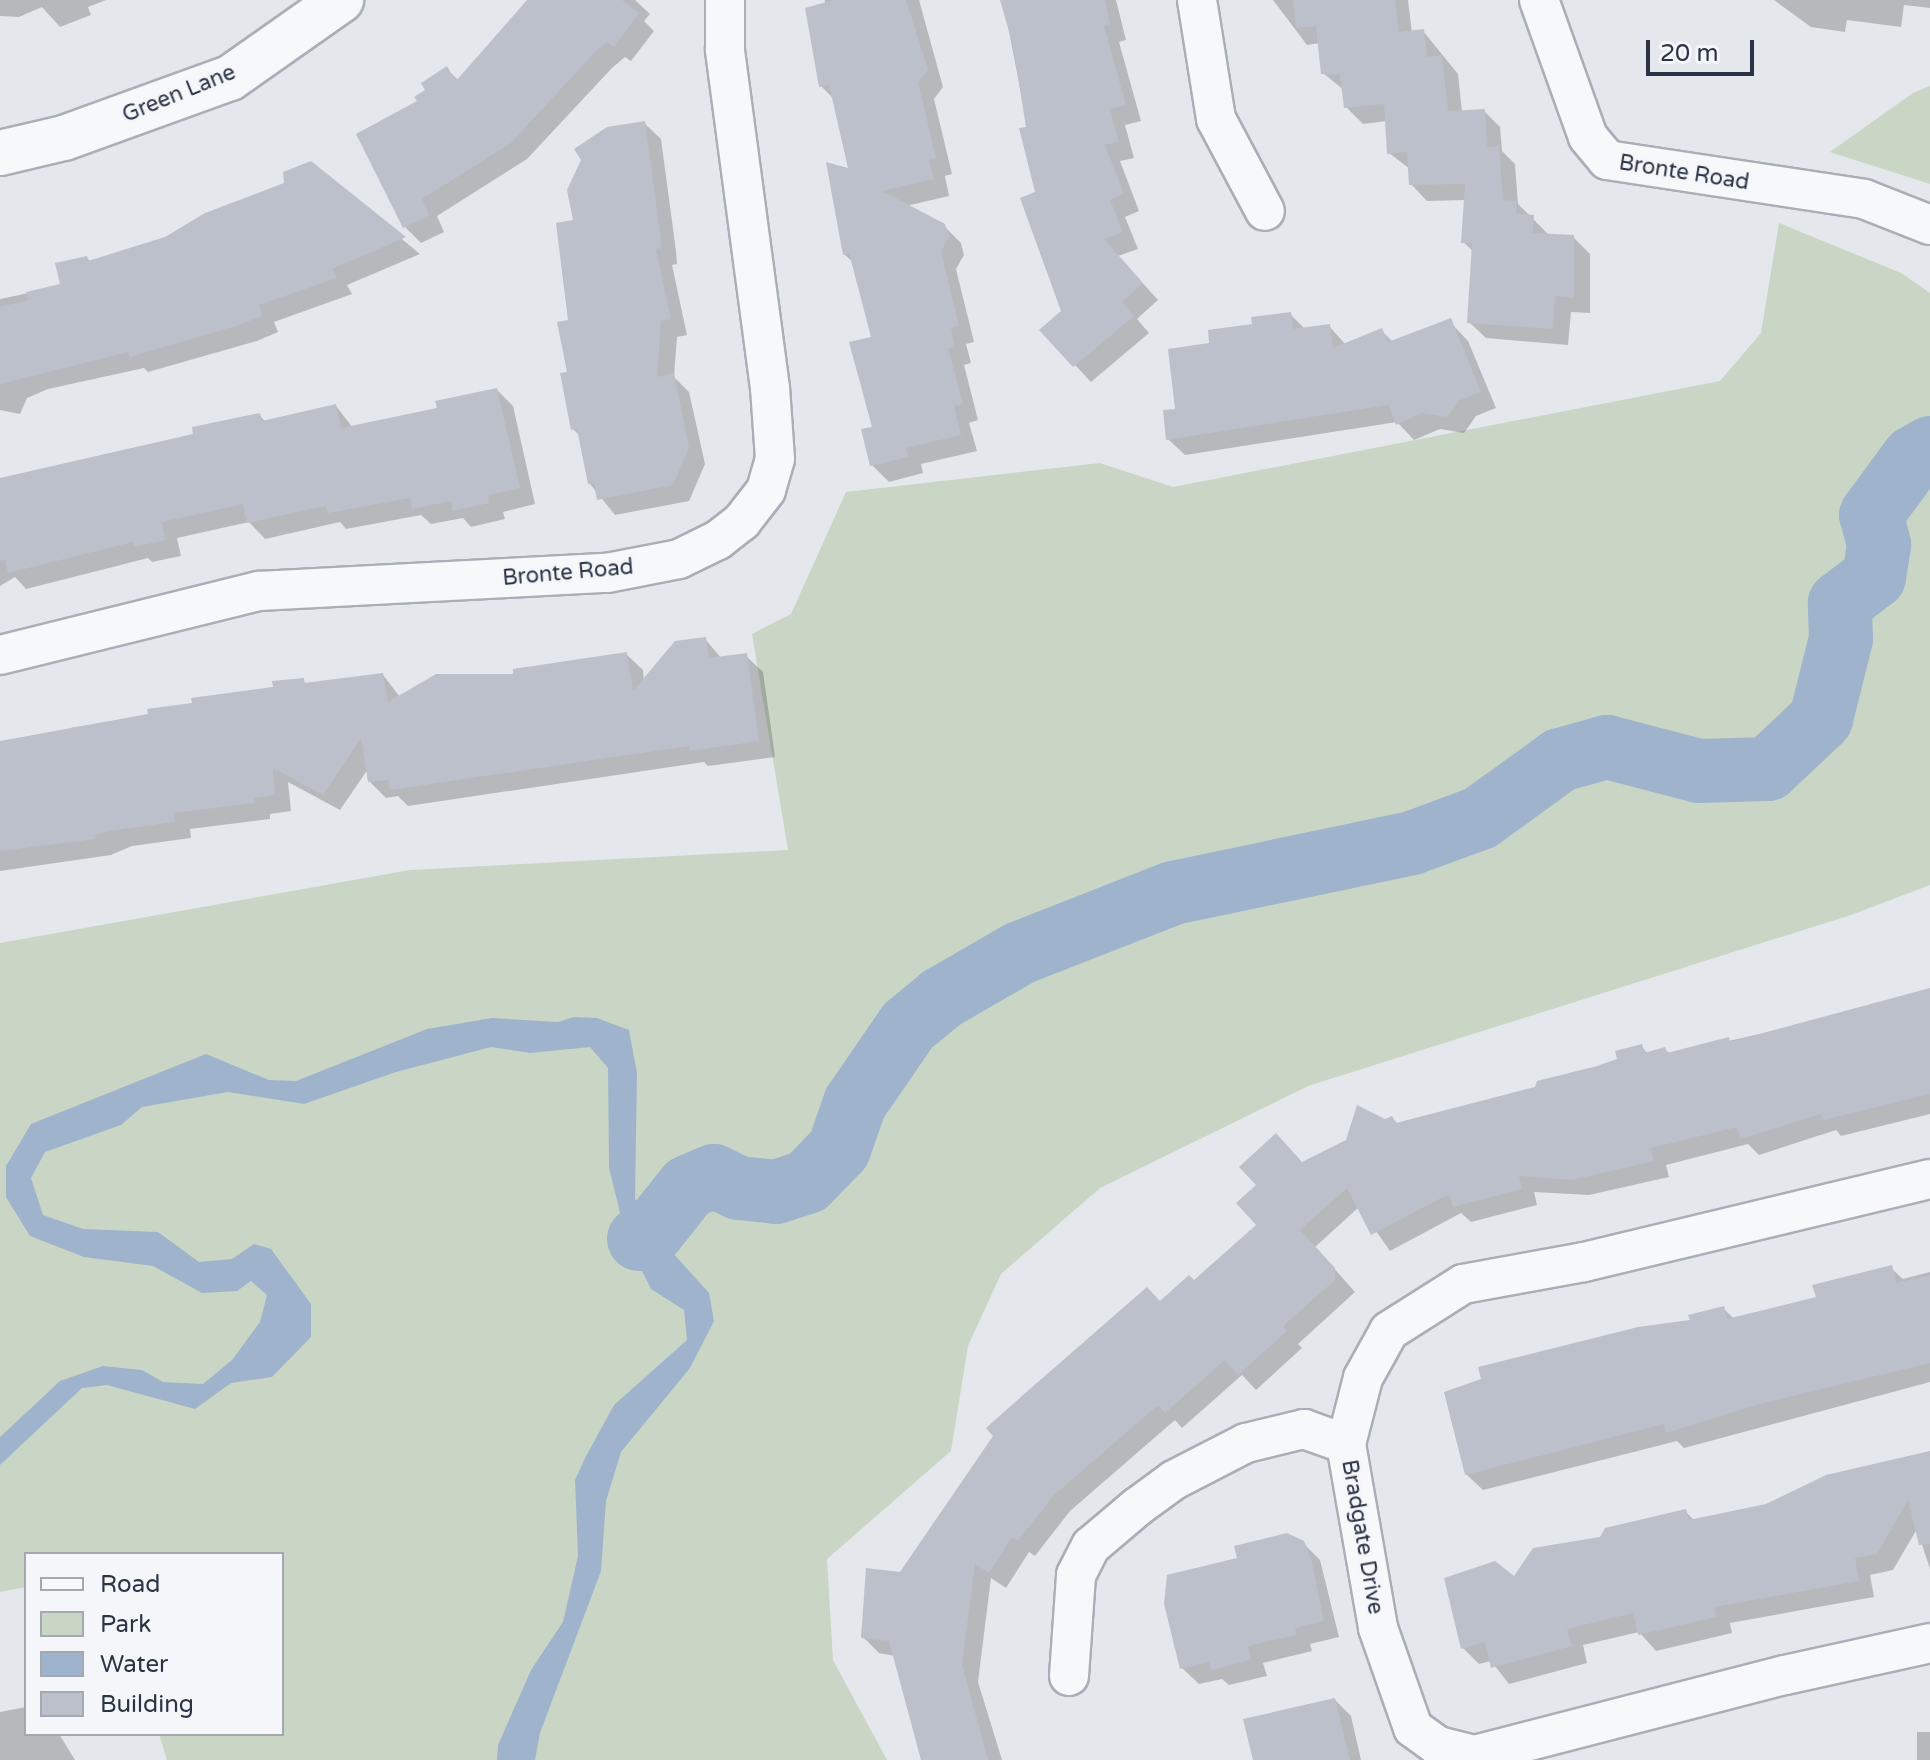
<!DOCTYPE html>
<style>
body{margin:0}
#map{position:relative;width:1930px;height:1760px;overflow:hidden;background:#e4e7ec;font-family:"Varela Round",sans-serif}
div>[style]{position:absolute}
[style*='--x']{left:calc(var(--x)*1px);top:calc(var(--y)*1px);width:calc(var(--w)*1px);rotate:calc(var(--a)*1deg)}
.green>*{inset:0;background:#c9d6c5}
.water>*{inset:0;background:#9fb4cc}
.shadow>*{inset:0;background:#0003;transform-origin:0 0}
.river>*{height:64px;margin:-32px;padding:0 32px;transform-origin:32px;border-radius:32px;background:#9fb4cc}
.building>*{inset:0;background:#bbc0ca}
.roads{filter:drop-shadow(2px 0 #a9aeb7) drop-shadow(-2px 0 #a9aeb7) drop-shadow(0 2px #a9aeb7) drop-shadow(0 -2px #a9aeb7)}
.minor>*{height:38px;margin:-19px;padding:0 19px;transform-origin:19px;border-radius:19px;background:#f7f8fa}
.tertiary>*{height:44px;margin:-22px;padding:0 22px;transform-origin:22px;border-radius:22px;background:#f7f8fa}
span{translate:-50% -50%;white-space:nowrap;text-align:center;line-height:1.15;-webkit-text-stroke:6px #f4f6f9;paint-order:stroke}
.street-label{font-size:22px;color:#2b3445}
.legend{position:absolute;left:24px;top:1552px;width:260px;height:184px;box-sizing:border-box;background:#f4f6f9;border:2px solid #a4a8b1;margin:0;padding:10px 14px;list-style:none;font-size:24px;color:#2b3445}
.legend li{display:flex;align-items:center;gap:16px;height:40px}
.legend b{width:40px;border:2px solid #a4a8b1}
.scale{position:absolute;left:1646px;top:40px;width:108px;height:36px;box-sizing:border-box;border:4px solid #2b3445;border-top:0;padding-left:10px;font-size:24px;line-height:28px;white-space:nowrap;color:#2b3445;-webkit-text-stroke:6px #f4f6f9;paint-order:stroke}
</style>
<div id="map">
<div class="green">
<i style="clip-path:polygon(1930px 86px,1930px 184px,1830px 152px,1913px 93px)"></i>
<i style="clip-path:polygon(1779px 223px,1901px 273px,1930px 293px,1930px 885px,1851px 915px,1308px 1086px,1100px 1188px,1001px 1274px,968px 1346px,951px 1451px,827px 1559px,833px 1660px,887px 1760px,167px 1760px,159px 1734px,282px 1734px,282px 1554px,26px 1554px,26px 1587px,0 1592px,0 943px,410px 870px,788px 850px,752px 634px,791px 614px,846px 492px,1100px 463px,1173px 487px,1720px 381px,1761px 333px)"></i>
</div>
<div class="water">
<i style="clip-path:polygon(574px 1017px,597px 1018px,629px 1030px,637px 1073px,635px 1199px,653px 1231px,709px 1293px,714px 1321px,690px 1368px,621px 1452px,606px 1501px,601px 1571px,540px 1733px,535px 1760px,497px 1760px,498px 1745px,531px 1670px,563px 1622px,578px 1556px,575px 1480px,585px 1458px,614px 1405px,687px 1340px,684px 1310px,651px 1289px,627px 1241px,609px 1168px,608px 1068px,590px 1047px,530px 1053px,491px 1047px,396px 1072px,304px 1104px,228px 1092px,142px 1107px,121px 1125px,45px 1152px,31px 1178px,43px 1215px,83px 1229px,158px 1232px,199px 1262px,232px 1259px,254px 1244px,271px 1249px,311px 1304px,311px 1337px,272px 1377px,231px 1383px,195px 1409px,107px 1385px,82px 1388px,0 1465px,0 1437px,60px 1381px,103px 1366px,142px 1370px,163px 1382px,203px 1384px,232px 1360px,260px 1322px,267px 1295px,251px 1281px,237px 1291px,202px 1293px,153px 1266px,84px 1257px,30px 1236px,6px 1197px,6px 1166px,31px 1124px,206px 1054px,269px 1080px,296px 1081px,427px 1029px,492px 1018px,558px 1022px)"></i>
</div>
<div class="shadow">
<i style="clip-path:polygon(0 0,106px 0,88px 7px,91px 15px,60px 27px,42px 7px,19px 17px,0 16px)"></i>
<i style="clip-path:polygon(529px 0,635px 0,650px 14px,644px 21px,654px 31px,631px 61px,625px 57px,612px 68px,527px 159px,437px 216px,444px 232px,421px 243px,405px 227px,420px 102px,447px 69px,459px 81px)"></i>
<i style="clip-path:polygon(825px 0,919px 0,943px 87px,934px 99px,952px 174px,945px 176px,949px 196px,906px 206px,944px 226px,961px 243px,964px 255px,956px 269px,974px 342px,966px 344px,971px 363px,964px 365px,978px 420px,969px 423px,977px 451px,921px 464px,923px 473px,889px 482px,872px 465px,873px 338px,854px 263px,844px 254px,851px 171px,834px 99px,821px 86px)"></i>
<i style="clip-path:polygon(1003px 0,1116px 0,1126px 40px,1119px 42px,1141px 121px,1125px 125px,1134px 158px,1120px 161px,1139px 211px,1125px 217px,1138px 249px,1118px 256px,1158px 300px,1137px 319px,1149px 333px,1091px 382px,1042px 330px,1063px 311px)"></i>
<i style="clip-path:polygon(1273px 0,1408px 0,1412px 33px,1423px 31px,1458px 74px,1462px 112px,1484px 111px,1500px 127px,1502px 151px,1515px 164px,1518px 204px,1550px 236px,1573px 237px,1590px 254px,1590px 313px,1571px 312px,1568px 345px,1486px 338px,1469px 322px,1474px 252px,1463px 242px,1466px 200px,1427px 201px,1411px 184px,1410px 169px,1389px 153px,1387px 121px,1363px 124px,1346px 107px,1344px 90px,1323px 73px,1320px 43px,1307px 45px)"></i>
<i style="clip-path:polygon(1774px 0,1930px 0,1930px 8px,1904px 5px,1901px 27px,1847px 20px,1845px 32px,1811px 27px)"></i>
<i style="clip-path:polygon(644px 123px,661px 139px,676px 251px,677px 264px,672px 265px,687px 335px,677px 337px,674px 377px,689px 392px,705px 464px,689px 501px,615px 515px,590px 484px,580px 436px,573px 429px,570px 321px,576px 221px)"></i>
<i style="clip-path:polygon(311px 164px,420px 254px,347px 285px,352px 294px,274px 322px,278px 332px,257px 341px,148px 372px,144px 368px,48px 389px,27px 398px,20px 414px,0 410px,0 299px,62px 286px,87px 258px,91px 262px,166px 238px,286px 185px)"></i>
<i style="clip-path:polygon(1290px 314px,1305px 329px,1329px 326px,1346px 345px,1382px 331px,1393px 342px,1452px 324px,1468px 341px,1496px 408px,1476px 416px,1464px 433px,1440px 429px,1414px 440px,1397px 422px,1185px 455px,1168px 439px,1212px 345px)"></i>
<i style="clip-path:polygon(497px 390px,513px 406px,535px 504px,503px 512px,505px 519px,471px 527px,463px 518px,431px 524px,421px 515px,346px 529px,340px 522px,265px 539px,249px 522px,177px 538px,181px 556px,152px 562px,148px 558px,26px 589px,15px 577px,0 586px,0 480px,195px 435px,259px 415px,266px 422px,336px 406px,353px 428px,439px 410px)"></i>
<i style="clip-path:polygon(705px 639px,722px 659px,746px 656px,763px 672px,775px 757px,708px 766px,704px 762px,408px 806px,398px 796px,386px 798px,369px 781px,368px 769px,340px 810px,288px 782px,291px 811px,270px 814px,270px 819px,190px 829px,191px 838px,132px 846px,111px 855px,0 871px,0 743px,70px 733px,70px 728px,150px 716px,303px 680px,307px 685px,383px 675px,400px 697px,626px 654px,643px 670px,644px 681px)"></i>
<i style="clip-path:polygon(1930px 990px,1930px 1114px,1841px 1136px,1836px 1130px,1759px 1155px,1748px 1144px,1666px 1165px,1669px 1177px,1589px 1195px,1534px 1192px,1537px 1205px,1471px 1222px,1461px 1213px,1390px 1251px,1359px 1207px,1315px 1247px,1355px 1292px,1298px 1344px,1302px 1348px,1256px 1390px,1242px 1375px,1182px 1428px,1175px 1420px,1070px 1511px,1035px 1556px,1029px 1552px,1006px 1588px,991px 1578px,978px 1682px,1002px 1760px,923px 1760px,895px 1656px,879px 1653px,863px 1637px,901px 1574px,1160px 1303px,1194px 1282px,1259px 1226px,1303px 1164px,1392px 1118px,1398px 1124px,1536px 1088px,1619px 1060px,1641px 1046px,1648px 1054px,1665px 1049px,1670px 1054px,1872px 1009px)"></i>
<i style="clip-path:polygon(1891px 1268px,1903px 1279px,1930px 1272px,1930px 1382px,1684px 1448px,1677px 1441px,1483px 1490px,1466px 1474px,1692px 1322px,1723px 1308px,1735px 1320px,1818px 1299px)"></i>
<i style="clip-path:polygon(1930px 1453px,1930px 1569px,1917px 1529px,1893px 1570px,1870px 1575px,1874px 1597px,1730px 1623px,1732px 1633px,1656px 1651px,1639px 1632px,1583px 1645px,1587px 1663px,1509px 1684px,1491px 1661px,1479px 1664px,1463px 1648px,1514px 1579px,1602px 1539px,1686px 1512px,1695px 1521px,1767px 1506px)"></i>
<i style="clip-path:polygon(1303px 1543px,1320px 1560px,1339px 1637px,1310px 1644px,1312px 1651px,1263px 1663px,1267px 1676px,1229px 1685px,1222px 1679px,1199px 1684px,1182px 1668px)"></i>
<i style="clip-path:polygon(1335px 1700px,1351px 1716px,1361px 1760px,1254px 1760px)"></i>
<i style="clip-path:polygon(26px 1707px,26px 1734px,59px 1734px,75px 1760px,0 1760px,0 1712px)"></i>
<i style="left:1917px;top:1732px;width:13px;height:28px"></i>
</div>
<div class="river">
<i style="--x:639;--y:1239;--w:16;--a:-30"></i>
<i style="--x:653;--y:1231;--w:56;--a:-51.5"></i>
<i style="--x:688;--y:1187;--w:28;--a:-23"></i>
<i style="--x:714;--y:1176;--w:28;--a:26"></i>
<i style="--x:739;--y:1188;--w:37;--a:6"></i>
<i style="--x:776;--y:1192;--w:33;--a:-18"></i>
<i style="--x:807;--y:1182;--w:46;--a:-45.9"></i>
<i style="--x:839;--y:1149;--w:49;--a:-70.8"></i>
<i style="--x:855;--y:1103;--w:93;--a:-55.5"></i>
<i style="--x:908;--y:1026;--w:44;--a:-39.5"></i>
<i style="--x:942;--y:998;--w:90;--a:-30"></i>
<i style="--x:1020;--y:953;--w:164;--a:-21.4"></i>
<i style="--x:1173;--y:893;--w:244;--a:-11.8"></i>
<i style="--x:1412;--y:843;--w:72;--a:-20.2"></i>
<i style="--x:1480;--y:818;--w:99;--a:-35.9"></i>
<i style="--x:1560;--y:760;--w:49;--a:-15.5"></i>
<i style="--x:1607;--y:747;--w:95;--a:14.6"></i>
<i style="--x:1699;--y:771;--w:69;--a:-1.7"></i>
<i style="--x:1768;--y:769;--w:73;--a:-43.3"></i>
<i style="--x:1821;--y:719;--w:82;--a:-76"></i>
<i style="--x:1841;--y:639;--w:36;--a:-92"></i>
<i style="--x:1840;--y:603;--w:43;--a:-37.4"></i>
<i style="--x:1874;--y:577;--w:33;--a:-81"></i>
<i style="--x:1879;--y:544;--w:30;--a:-105"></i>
<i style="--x:1871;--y:515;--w:71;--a:-53.6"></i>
<i style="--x:1913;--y:458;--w:20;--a:-30"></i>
</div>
<div class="building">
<i style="clip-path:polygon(527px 0,622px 0,639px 13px,614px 47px,607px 42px,595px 52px,511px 143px,422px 199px,429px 215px,403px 228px,356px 134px,417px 101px,414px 97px,425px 90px,421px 83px,447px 66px,456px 81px)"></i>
<i style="clip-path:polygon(834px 0,906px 0,928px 70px,918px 82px,936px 158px,929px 160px,934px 179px,882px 191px,945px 224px,949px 237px,941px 251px,959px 326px,951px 328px,955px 347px,948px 348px,963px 404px,954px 406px,961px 435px,906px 448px,908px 457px,870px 466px,861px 429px,872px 427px,849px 342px,871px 337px,849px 253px,843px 255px,826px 162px,848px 168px,829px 85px,819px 87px,805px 8px)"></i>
<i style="clip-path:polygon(1000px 0,1105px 0,1110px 24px,1104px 26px,1126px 105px,1110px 109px,1119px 142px,1105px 145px,1124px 194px,1110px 200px,1123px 232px,1104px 239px,1143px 283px,1122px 302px,1134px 316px,1073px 367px,1039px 330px,1061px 311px,1020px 198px,1035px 192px,1019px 128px,1026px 127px,1013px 45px)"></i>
<i style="clip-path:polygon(1293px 0,1395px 0,1399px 32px,1424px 29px,1427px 57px,1442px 55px,1448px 111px,1485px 109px,1487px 147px,1499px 146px,1503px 200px,1517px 201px,1516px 213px,1534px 215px,1533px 233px,1574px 235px,1574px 298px,1555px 296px,1553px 329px,1467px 323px,1472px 243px,1461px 243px,1465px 184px,1409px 185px,1407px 152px,1387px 154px,1384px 104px,1344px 108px,1340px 75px,1321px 74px,1316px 26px,1296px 28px)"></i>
<i style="clip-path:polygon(645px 121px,660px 233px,662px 248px,656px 249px,671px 319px,661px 321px,657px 377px,674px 373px,689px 447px,673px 485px,597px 500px,594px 484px,588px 484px,577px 429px,571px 430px,560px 373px,567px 372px,557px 322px,568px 320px,556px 223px,573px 220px,567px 190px,581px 160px,574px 149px,607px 127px)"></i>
<i style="clip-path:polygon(311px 161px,406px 237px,332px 269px,337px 278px,259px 305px,262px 316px,239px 325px,130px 357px,128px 352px,0 384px,0 307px,28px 300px,26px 292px,60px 284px,55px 263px,87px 256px,88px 261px,165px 237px,205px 213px,284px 183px,283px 172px)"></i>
<i style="clip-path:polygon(1291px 312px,1293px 329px,1330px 324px,1333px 348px,1382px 328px,1388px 342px,1451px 318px,1481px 392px,1460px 400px,1447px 417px,1422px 413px,1396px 425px,1388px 405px,1166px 440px,1163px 410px,1175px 409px,1168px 349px,1209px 343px,1208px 330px,1252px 324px,1251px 317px)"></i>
<i style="clip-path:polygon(497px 388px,520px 488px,488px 495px,489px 503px,453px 511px,451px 501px,412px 509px,410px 498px,328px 513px,325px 506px,247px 523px,243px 504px,162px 522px,165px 540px,134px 547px,133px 542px,8px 573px,5px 560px,0 561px,0 478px,193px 434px,192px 427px,260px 413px,262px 421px,336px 404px,341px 428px,437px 408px,435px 401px)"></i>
<i style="clip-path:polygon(706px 637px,709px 658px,747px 653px,759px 741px,690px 751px,689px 746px,390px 790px,388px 780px,368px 782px,361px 738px,323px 795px,273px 768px,275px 795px,254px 798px,255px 803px,174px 813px,175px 822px,115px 830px,95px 835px,96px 839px,0 851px,0 741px,148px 714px,147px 709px,192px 703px,191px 698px,273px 687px,272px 681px,304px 678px,304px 683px,383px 673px,388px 702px,436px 674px,513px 674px,513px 669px,627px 652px,633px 691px,675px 641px)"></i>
<i style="clip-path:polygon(1930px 988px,1930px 1094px,1823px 1120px,1821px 1114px,1740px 1139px,1737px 1127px,1651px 1148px,1654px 1161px,1572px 1180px,1519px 1176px,1522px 1189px,1453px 1207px,1449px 1194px,1371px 1235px,1347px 1188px,1300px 1230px,1335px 1268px,1335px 1280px,1283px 1326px,1287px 1331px,1238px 1375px,1225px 1360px,1165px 1413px,1158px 1405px,1054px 1495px,1018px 1541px,1012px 1537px,989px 1573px,975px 1564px,962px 1664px,988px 1760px,921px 1760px,889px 1641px,861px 1638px,866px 1568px,900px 1572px,993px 1436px,986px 1428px,1023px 1395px,1147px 1287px,1160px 1301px,1189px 1275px,1194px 1280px,1256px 1225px,1236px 1203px,1256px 1185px,1239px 1167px,1276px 1133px,1302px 1162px,1346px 1140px,1357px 1105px,1385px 1119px,1392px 1116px,1396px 1123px,1535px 1087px,1537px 1081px,1597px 1066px,1617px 1059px,1615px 1051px,1642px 1044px,1644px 1053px,1665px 1047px,1667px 1053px,1729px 1037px,1730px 1042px)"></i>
<i style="clip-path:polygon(1892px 1265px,1896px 1283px,1930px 1275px,1930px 1363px,1763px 1403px,1666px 1433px,1664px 1424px,1465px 1475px,1444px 1392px,1481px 1379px,1478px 1367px,1638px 1327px,1690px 1320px,1688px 1315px,1724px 1306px,1727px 1319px,1816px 1297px,1812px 1285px)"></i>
<i style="clip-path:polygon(1930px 1451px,1930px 1544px,1919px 1545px,1908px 1500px,1877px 1554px,1855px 1558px,1859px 1581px,1714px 1607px,1716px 1617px,1638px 1635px,1633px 1613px,1567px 1629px,1572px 1646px,1491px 1668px,1485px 1642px,1461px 1649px,1444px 1578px,1495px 1561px,1514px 1576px,1533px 1548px,1600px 1537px,1605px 1528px,1686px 1509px,1689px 1520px,1766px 1504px,1826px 1475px)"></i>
<i style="clip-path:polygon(1287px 1533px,1304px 1541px,1311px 1558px,1324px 1621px,1295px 1628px,1297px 1635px,1248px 1646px,1251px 1660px,1211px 1670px,1209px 1662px,1180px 1669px,1164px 1604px,1167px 1575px,1237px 1558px,1234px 1546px)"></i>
<i style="clip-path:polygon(1335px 1698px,1350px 1760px,1253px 1760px,1243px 1719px)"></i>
</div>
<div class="roads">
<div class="minor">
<i style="--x:1197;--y:0;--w:121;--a:80.9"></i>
<i style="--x:1216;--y:119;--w:104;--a:62"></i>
<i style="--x:1539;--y:0;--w:145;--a:70.3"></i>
<i style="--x:1588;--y:137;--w:30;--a:50"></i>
<i style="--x:1607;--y:160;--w:260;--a:8.6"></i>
<i style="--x:1864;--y:199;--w:71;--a:21.5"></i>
<i style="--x:0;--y:655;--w:267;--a:-13.9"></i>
<i style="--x:259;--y:591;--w:348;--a:-3"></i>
<i style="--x:607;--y:573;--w:73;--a:-11"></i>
<i style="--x:679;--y:559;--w:43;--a:-26"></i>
<i style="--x:718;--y:540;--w:31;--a:-38"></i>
<i style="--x:742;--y:521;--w:39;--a:-52"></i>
<i style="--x:766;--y:490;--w:32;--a:-74"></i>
<i style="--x:775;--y:459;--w:71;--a:-94"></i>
<i style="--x:770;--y:388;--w:342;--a:-97.6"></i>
<i style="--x:725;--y:49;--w:49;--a:-90"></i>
<i style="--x:1930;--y:1179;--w:356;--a:166.5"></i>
<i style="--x:1584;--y:1262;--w:123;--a:169.7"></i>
<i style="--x:1463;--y:1284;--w:88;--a:147.6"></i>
<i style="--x:1389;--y:1331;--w:54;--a:119"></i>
<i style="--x:1363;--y:1378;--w:68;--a:104.4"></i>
<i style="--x:1346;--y:1444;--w:187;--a:80.1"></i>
<i style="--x:1378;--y:1628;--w:106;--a:70.7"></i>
<i style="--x:1413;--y:1728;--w:31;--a:36"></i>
<i style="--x:1438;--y:1746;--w:38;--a:14"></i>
<i style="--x:1475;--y:1755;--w:320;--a:-14.5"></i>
<i style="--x:1785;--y:1675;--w:148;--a:-12.4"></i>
<i style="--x:1069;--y:1676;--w:101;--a:-86"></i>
<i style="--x:1076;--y:1575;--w:33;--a:-63"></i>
<i style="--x:1091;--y:1546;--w:60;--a:-40.3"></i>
<i style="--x:1137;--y:1507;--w:46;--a:-36.1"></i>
<i style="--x:1174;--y:1480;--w:81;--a:-27.2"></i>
<i style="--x:1246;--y:1443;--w:60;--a:-13.6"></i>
<i style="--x:1304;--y:1429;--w:45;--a:19.7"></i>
</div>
<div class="tertiary">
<i style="--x:0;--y:153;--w:66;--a:-13.2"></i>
<i style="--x:64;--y:138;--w:177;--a:-19.9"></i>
<i style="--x:230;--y:78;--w:136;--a:-35.1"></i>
</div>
</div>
<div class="street-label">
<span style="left:179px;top:94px;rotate:-22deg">Green Lane</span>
<span style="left:1684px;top:173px;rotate:9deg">Bronte Road</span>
<span style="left:568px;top:573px;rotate:-5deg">Bronte Road</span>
<span style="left:1362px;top:1537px;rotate:80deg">Bradgate Drive</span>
</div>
<ul class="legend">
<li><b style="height:10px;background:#f7f8fa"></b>Road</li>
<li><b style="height:22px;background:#c9d6c5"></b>Park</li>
<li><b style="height:22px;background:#9fb4cc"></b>Water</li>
<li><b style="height:22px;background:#bbc0ca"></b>Building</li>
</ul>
<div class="scale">20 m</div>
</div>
